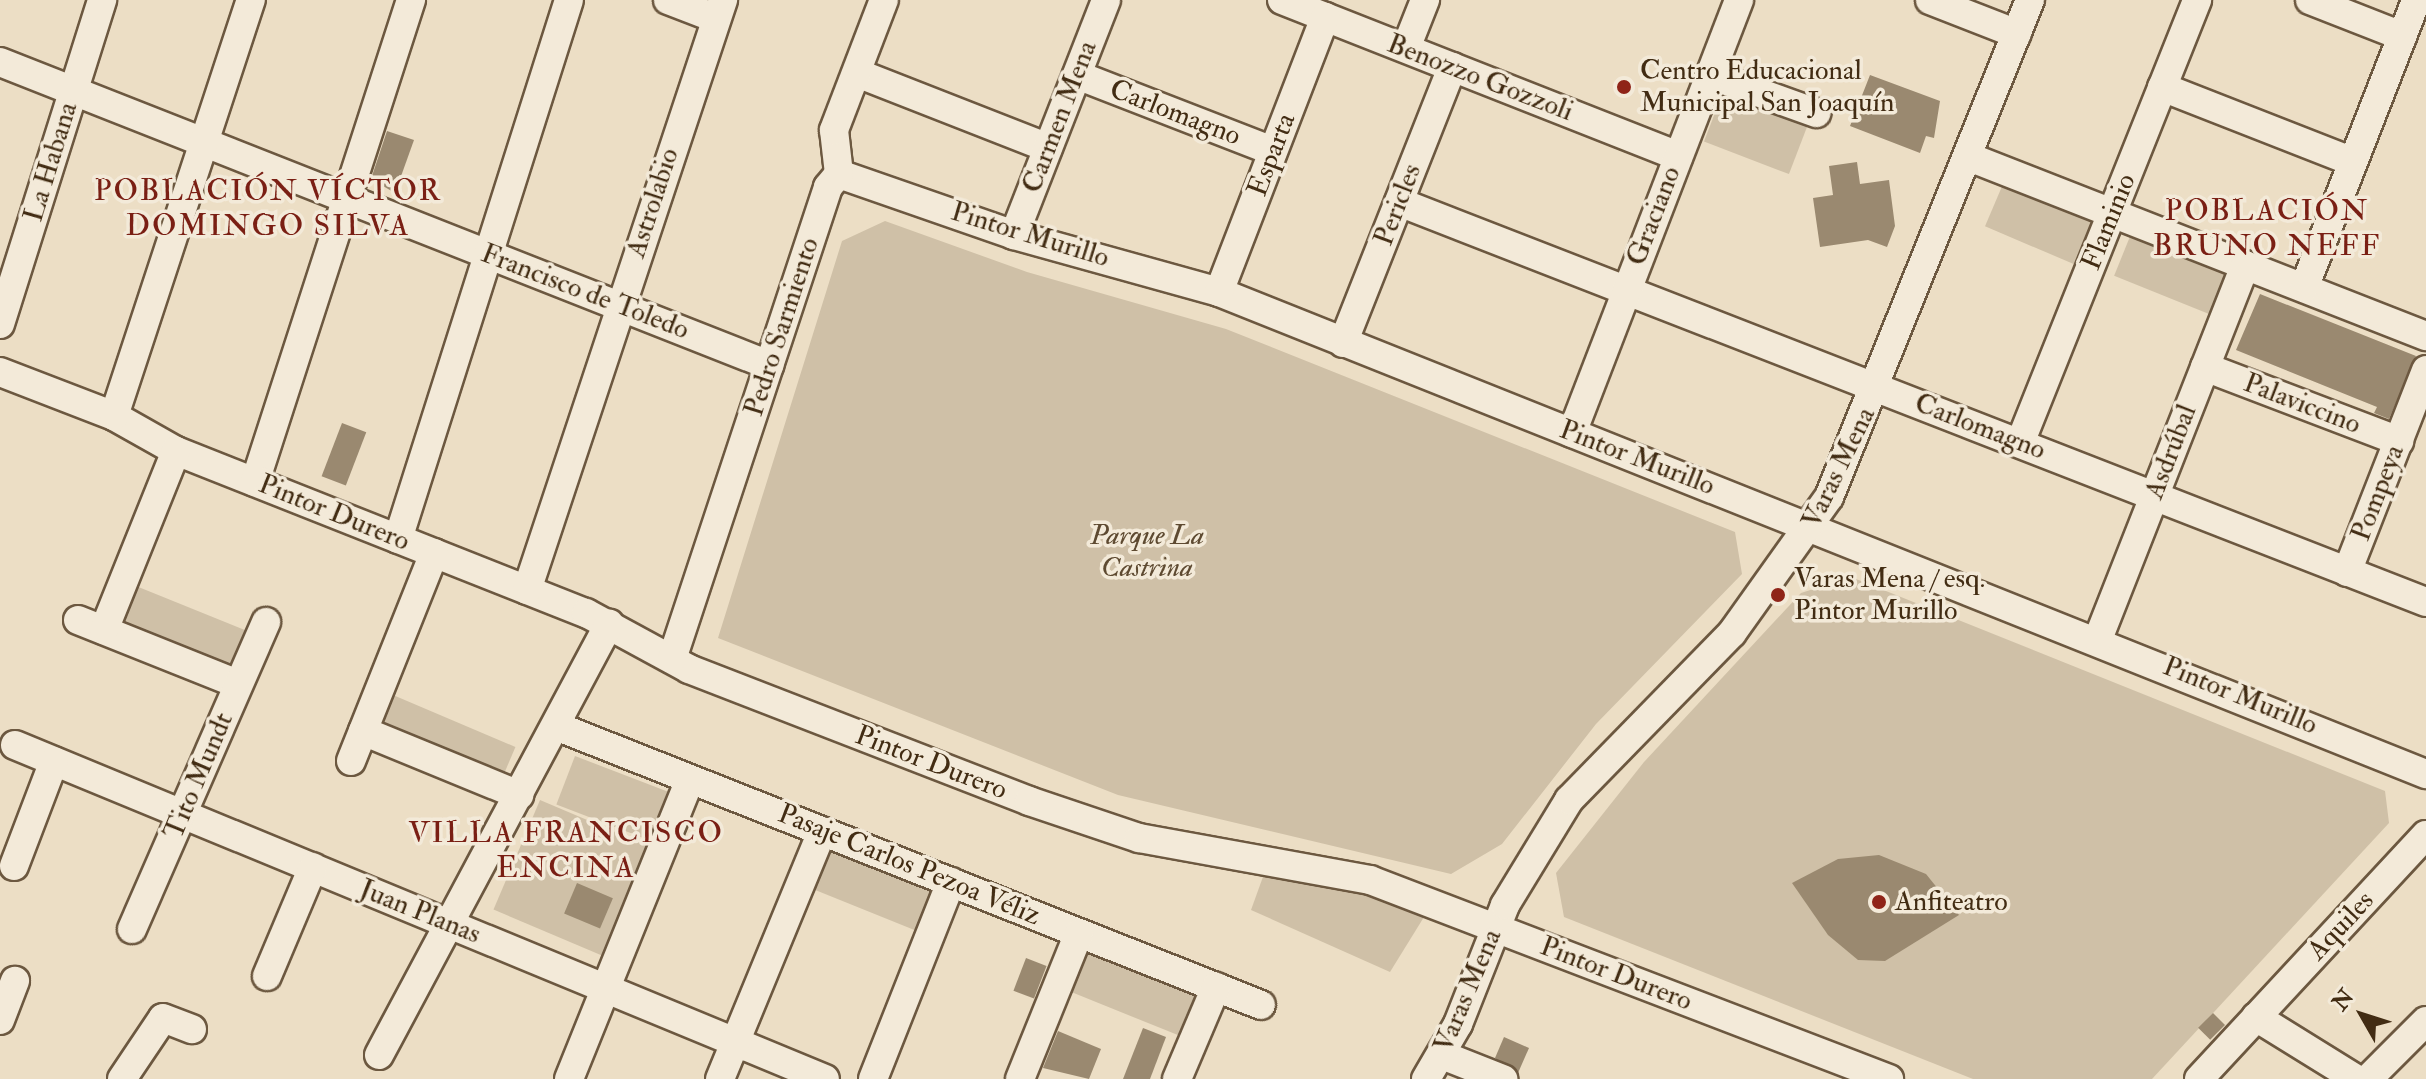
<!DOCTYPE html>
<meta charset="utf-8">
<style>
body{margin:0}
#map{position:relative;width:2426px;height:1079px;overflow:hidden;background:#ecdec5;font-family:"IM FELL Double Pica",serif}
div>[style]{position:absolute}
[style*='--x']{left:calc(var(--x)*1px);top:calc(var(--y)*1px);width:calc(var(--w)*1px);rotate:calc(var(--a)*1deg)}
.green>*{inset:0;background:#cfc0a7;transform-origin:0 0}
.building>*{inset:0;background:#9a8970;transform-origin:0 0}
.roads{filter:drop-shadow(2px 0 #6c5840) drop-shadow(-2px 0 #6c5840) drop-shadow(0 2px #6c5840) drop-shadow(0 -2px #6c5840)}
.minor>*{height:28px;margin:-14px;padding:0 14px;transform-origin:14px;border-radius:14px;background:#f3ead9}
.dots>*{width:22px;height:22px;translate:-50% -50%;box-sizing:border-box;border:4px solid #f3ead9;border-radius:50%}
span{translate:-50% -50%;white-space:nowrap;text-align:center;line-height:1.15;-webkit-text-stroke:7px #f3ead9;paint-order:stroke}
.poi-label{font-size:28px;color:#422c13}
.left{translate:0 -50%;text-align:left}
.street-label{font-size:28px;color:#422c13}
.park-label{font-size:28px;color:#5e4a31;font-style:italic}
.neighbourhood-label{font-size:30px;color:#7a1f14;letter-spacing:2px}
.north{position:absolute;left:2322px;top:975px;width:80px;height:80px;-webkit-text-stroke:6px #f3ead9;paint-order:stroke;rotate:309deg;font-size:22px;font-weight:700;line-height:32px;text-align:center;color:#422c13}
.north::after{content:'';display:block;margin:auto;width:28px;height:36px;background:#422c13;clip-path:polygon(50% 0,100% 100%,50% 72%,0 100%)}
</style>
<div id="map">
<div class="green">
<i style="left:1723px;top:92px;width:91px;height:53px;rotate:21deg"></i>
<i style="left:2003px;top:184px;width:102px;height:46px;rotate:23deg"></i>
<i style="clip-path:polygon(885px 221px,1027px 272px,1226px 329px,1735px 532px,1742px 574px,1596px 724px,1502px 844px,1451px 874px,1118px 795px,718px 638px,842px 241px)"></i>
<i style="left:2131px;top:234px;width:103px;height:45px;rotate:22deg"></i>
<i style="clip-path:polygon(1851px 577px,2385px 791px,2389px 823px,2152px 1079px,1973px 1079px,1564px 917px,1556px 873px,1644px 762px,1801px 593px)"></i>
<i style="left:136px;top:586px;width:124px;height:47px;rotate:22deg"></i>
<i style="left:393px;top:695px;width:133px;height:37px;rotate:23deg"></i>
<i style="left:575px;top:756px;width:99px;height:52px;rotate:21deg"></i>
<i style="left:540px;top:800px;width:121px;height:119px;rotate:23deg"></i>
<i style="left:827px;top:843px;width:117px;height:48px;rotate:22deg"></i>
<i style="clip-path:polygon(1264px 874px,1359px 889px,1424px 917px,1390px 972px,1251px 910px)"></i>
<i style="left:1091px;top:945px;width:119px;height:51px;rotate:22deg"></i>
</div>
<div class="building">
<i style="clip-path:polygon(1870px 75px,1940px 101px,1934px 138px,1926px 136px,1920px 153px,1850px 126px)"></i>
<i style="clip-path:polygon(387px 131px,414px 140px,395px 193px,371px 179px)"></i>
<i style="clip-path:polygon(1857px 162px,1860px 184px,1889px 180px,1895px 226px,1887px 247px,1868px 240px,1820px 247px,1813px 198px,1833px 195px,1829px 166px)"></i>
<i style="clip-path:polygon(2260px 294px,2416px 356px,2389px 419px,2374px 413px,2377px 407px,2236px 350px)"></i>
<i style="left:342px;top:423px;width:26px;height:57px;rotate:21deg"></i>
<i style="clip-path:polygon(1879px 855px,1926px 874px,1959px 915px,1885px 961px,1858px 960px,1828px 935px,1792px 883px,1838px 859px)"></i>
<i style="left:577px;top:883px;width:39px;height:33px;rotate:23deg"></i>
<i style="left:1026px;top:958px;width:22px;height:35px;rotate:21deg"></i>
<i style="left:2213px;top:1013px;width:17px;height:21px;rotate:45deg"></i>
<i style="clip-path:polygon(1143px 1028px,1166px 1037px,1150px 1079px,1123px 1079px)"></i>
<i style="clip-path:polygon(1058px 1031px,1101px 1049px,1089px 1079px,1043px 1068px)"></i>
<i style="clip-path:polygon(1504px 1037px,1529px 1048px,1518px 1073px,1495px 1058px)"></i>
</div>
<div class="roads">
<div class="minor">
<i style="--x:668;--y:0;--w:50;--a:21"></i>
<i style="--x:1282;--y:0;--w:426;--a:21.5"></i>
<i style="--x:1930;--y:0;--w:93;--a:21.3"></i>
<i style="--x:2310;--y:0;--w:99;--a:21.4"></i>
<i style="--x:1406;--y:48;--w:52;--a:-68.4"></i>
<i style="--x:0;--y:62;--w:827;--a:21.51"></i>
<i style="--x:857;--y:73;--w:205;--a:21.4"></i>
<i style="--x:1077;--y:75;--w:210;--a:21.2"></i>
<i style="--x:1710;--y:75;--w:113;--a:19.7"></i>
<i style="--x:2162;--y:87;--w:205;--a:21.4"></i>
<i style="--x:1969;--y:157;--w:491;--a:21.4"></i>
<i style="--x:839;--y:174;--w:185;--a:19.2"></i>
<i style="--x:1014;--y:235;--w:213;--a:15.5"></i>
<i style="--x:1219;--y:292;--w:1300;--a:21.77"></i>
<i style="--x:839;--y:174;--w:44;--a:-96.5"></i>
<i style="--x:834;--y:130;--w:139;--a:-69"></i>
<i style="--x:1399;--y:202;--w:1102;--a:21.28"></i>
<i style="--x:1014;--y:235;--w:252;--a:-68.6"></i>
<i style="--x:2304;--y:288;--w:309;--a:-68.7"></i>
<i style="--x:1219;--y:292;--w:295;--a:-68.9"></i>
<i style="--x:0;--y:324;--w:340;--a:-72.5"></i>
<i style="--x:1343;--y:343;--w:297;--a:-68.4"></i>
<i style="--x:2205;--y:367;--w:208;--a:20.9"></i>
<i style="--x:0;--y:372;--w:122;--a:21.1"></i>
<i style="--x:114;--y:416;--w:71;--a:29.4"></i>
<i style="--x:176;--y:451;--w:441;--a:21.6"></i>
<i style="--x:586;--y:613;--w:117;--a:28.5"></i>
<i style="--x:689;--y:669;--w:365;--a:21.2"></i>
<i style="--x:1029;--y:801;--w:116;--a:18.6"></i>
<i style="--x:1139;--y:838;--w:235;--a:10.3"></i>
<i style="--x:1370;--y:880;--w:556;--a:20.98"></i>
<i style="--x:114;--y:416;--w:438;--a:-71.8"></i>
<i style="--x:1572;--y:433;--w:464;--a:-68.9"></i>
<i style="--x:2020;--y:443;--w:477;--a:-68.2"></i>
<i style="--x:255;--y:482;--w:507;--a:-72.07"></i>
<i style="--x:398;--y:539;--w:565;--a:-72.4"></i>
<i style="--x:2347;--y:572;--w:217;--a:-68.6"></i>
<i style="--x:527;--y:590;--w:622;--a:-71.62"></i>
<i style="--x:78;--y:620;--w:172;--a:21.8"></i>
<i style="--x:104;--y:630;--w:193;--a:-68.1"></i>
<i style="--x:2098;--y:639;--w:402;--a:-68.5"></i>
<i style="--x:672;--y:659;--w:497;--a:-71.7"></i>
<i style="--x:828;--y:187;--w:17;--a:-50"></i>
<i style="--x:556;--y:726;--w:758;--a:21.59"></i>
<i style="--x:363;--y:731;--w:169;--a:22.3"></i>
<i style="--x:15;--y:745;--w:876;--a:22.41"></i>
<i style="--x:351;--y:761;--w:224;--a:-68.2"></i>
<i style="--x:14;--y:866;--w:112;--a:-69.1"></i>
<i style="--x:132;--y:929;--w:335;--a:-66.4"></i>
<i style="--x:267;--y:976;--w:118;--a:-67.1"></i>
<i style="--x:2256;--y:1017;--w:118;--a:31.8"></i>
<i style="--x:0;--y:1020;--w:42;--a:-69"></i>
<i style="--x:379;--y:1055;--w:489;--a:-61.9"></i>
<i style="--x:1442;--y:1055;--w:66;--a:21.5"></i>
<i style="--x:122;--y:1079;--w:73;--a:-56.1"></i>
<i style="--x:163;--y:1018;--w:31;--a:21"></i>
<i style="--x:569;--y:1079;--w:323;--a:-68"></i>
<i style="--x:720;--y:1079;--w:268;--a:-67.6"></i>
<i style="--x:873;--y:1079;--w:212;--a:-68.4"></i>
<i style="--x:1020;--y:1079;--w:157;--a:-68"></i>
<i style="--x:1177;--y:1079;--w:100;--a:-67"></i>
<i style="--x:1426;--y:1079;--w:64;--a:-59.8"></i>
<i style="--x:1458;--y:1024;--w:128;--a:-68.4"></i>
<i style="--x:1505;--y:905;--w:123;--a:-58.6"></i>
<i style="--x:1569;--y:800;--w:233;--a:-45.7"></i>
<i style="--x:1732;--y:633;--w:167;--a:-54.5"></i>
<i style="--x:1829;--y:497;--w:536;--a:-67.98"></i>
<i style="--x:2199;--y:1079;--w:333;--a:-47.1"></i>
<i style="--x:2368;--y:1079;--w:82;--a:-45"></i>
</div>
</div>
<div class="dots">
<i style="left:1624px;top:87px;background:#8f2418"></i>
<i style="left:1778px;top:595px;background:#8f2418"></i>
<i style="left:1879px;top:902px;background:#8f2418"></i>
</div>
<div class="poi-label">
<span class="left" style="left:1640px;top:87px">Centro Educacional<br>Municipal San Joaquín</span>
<span class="left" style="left:1794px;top:595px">Varas Mena / esq.<br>Pintor Murillo</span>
<span class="left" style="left:1895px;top:902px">Anfiteatro</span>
</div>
<div class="street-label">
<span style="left:1480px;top:78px;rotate:21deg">Benozzo Gozzoli</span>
<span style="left:1175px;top:113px;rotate:21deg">Carlomagno</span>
<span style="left:1060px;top:117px;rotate:-69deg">Carmen Mena</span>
<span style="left:1272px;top:155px;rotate:-69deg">Esparta</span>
<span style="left:51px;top:162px;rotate:-73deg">La Habana</span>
<span style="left:653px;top:203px;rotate:-72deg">Astrolabio</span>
<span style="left:1398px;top:205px;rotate:-69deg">Pericles</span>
<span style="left:1654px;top:216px;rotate:-69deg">Graciano</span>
<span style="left:2109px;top:222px;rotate:-68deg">Flaminio</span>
<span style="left:1030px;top:235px;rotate:17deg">Pintor Murillo</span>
<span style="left:585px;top:292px;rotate:21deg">Francisco de Toledo</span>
<span style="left:782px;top:327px;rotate:-72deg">Pedro Sarmiento</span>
<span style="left:2302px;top:404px;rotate:21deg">Palaviccino</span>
<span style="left:1980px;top:427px;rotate:21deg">Carlomagno</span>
<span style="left:2171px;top:452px;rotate:-69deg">Asdrúbal</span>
<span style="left:1637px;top:458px;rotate:21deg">Pintor Murillo</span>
<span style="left:1839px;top:468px;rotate:-64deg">Varas Mena</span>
<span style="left:2378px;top:493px;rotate:-69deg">Pompeya</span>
<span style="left:334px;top:513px;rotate:22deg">Pintor Durero</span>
<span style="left:2240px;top:696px;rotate:22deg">Pintor Murillo</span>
<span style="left:931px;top:763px;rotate:21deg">Pintor Durero</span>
<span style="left:199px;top:776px;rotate:-67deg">Tito Mundt</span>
<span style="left:909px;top:865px;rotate:22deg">Pasaje Carlos Pezoa Véliz</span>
<span style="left:420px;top:912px;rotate:22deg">Juan Planas</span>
<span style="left:2341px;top:926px;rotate:-47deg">Aquiles</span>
<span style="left:1616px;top:974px;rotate:21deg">Pintor Durero</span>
<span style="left:1468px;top:991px;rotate:-67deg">Varas Mena</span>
</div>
<div class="park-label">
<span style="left:1147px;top:552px">Parque La<br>Castrina</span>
</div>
<div class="neighbourhood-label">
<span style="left:268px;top:208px">POBLACIÓN VÍCTOR<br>DOMINGO SILVA</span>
<span style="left:2267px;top:228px">POBLACIÓN<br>BRUNO NEFF</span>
<span style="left:566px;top:850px">VILLA FRANCISCO<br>ENCINA</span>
</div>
<div class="north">N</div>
</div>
